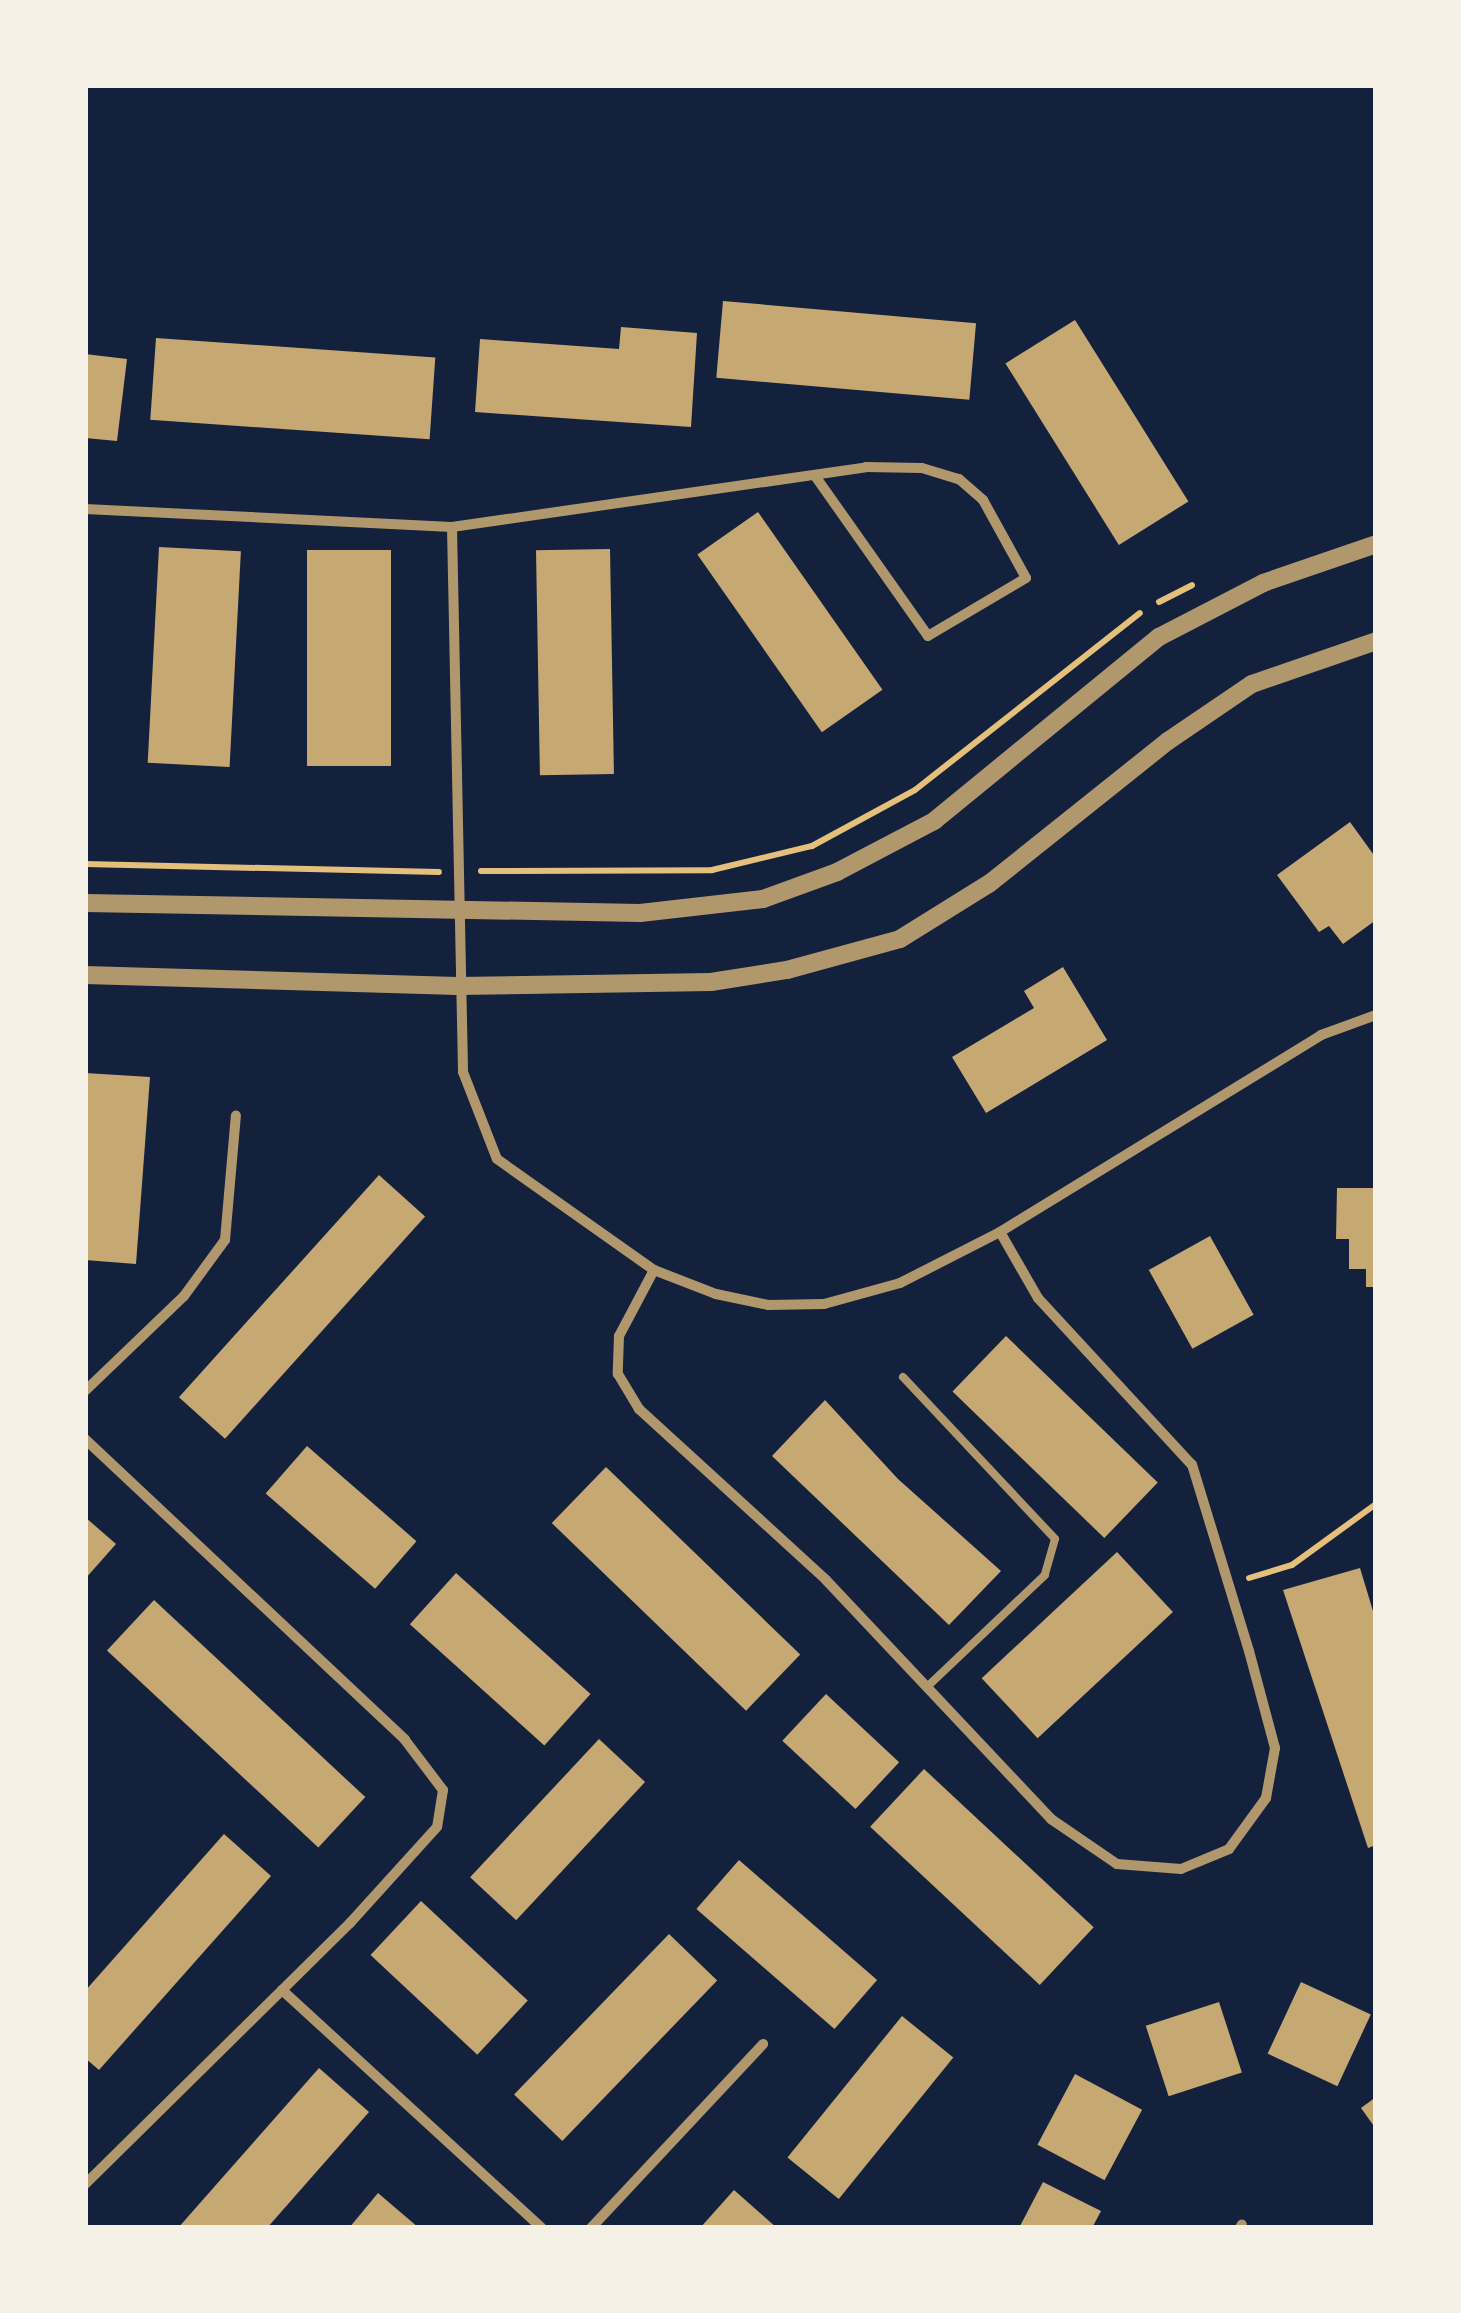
<!DOCTYPE html>
<style>
body{margin:0}
#map{position:relative;width:1461px;height:2313px;overflow:hidden;background:#14213d;font-family:Lato,sans-serif}
div>[style]{position:absolute}
[style*='--x']{left:calc(var(--x)*1px);top:calc(var(--y)*1px);width:calc(var(--w)*1px);rotate:calc(var(--a)*1deg)}
.building>*{inset:0;background:#c6a872;transform-origin:0 0}
.path>*{height:6px;margin:-3px;padding:0 3px;transform-origin:3px;border-radius:3px;background:#e5c07b}
.service>*{height:8px;margin:-4px;padding:0 4px;transform-origin:4px;border-radius:4px;background:#b1986c}
.minor>*{height:10px;margin:-5px;padding:0 5px;transform-origin:5px;border-radius:5px;background:#b1986c}
.tertiary>*{height:18px;margin:-9px;padding:0 9px;transform-origin:9px;border-radius:9px;background:#b1986c}
span{translate:-50% -50%;white-space:nowrap;text-align:center;line-height:1.15;-webkit-text-stroke:9px #f6f1e7;paint-order:stroke}
.frame{position:absolute;inset:0;border:88px solid #f6f1e7;pointer-events:none}
</style>
<div id="map">
<div class="building">
<i style="left:723px;top:301px;width:254px;height:77px;rotate:5deg"></i>
<i style="left:1075px;top:320px;width:214px;height:82px;rotate:58deg"></i>
<i style="clip-path:polygon(621px 327px,697px 333px,691px 427px,475px 412px,480px 339px,619px 349px)"></i>
<i style="left:156px;top:338px;width:280px;height:82px;rotate:4deg"></i>
<i style="clip-path:polygon(85px 354px,127px 359px,117px 441px,85px 438px)"></i>
<i style="left:758px;top:512px;width:217px;height:74px;rotate:55deg"></i>
<i style="left:159px;top:547px;width:82px;height:216px;rotate:3deg"></i>
<i style="left:610px;top:549px;width:225px;height:74px;rotate:89deg"></i>
<i style="left:307px;top:550px;width:84px;height:216px"></i>
<i style="clip-path:polygon(1350px 822px,1376px 858px,1376px 920px,1343px 944px,1329px 926px,1319px 932px,1277px 875px)"></i>
<i style="clip-path:polygon(1063px 967px,1107px 1040px,986px 1113px,952px 1057px,1034px 1008px,1024px 991px)"></i>
<i style="clip-path:polygon(85px 1073px,150px 1077px,136px 1264px,85px 1260px)"></i>
<i style="left:379px;top:1175px;width:62px;height:299px;rotate:42deg"></i>
<i style="clip-path:polygon(1337px 1188px,1375px 1188px,1376px 1287px,1366px 1287px,1366px 1269px,1349px 1269px,1349px 1239px,1336px 1239px)"></i>
<i style="left:1210px;top:1236px;width:90px;height:70px;rotate:61deg"></i>
<i style="left:1006px;top:1336px;width:211px;height:77px;rotate:44deg"></i>
<i style="clip-path:polygon(825px 1400px,898px 1479px,1001px 1571px,949px 1625px,772px 1456px)"></i>
<i style="left:307px;top:1446px;width:145px;height:63px;rotate:41deg"></i>
<i style="left:606px;top:1467px;width:270px;height:78px;rotate:44deg"></i>
<i style="clip-path:polygon(85px 1517px,116px 1544px,85px 1579px)"></i>
<i style="left:1117px;top:1552px;width:82px;height:185px;rotate:47deg"></i>
<i style="clip-path:polygon(1360px 1568px,1376px 1621px,1376px 1845px,1368px 1848px,1283px 1590px)"></i>
<i style="left:456px;top:1573px;width:181px;height:69px;rotate:42deg"></i>
<i style="left:154px;top:1600px;width:289px;height:69px;rotate:43deg"></i>
<i style="left:826px;top:1694px;width:100px;height:64px;rotate:43deg"></i>
<i style="left:599px;top:1739px;width:63px;height:189px;rotate:43deg"></i>
<i style="left:924px;top:1769px;width:232px;height:79px;rotate:43deg"></i>
<i style="clip-path:polygon(224px 1834px,271px 1876px,99px 2070px,85px 2058px,85px 1991px)"></i>
<i style="left:739px;top:1860px;width:183px;height:65px;rotate:41deg"></i>
<i style="left:421px;top:1901px;width:146px;height:74px;rotate:43deg"></i>
<i style="left:669px;top:1934px;width:67px;height:223px;rotate:44deg"></i>
<i style="left:1301px;top:1982px;width:77px;height:79px;rotate:25deg"></i>
<i style="left:1219px;top:2002px;width:74px;height:77px;rotate:72deg"></i>
<i style="left:902px;top:2016px;width:66px;height:182px;rotate:39deg"></i>
<i style="clip-path:polygon(319px 2068px,369px 2112px,267px 2228px,178px 2228px)"></i>
<i style="left:1075px;top:2074px;width:76px;height:80px;rotate:28deg"></i>
<i style="clip-path:polygon(1376px 2097px,1376px 2129px,1361px 2108px)"></i>
<i style="clip-path:polygon(1043px 2182px,1101px 2211px,1092px 2228px,1019px 2228px)"></i>
<i style="clip-path:polygon(734px 2190px,777px 2228px,700px 2228px)"></i>
<i style="clip-path:polygon(378px 2193px,419px 2228px,349px 2228px)"></i>
</div>
<div class="path">
<i style="--x:1159;--y:602;--w:37;--a:-27"></i>
<i style="--x:85;--y:864;--w:354;--a:1.3"></i>
<i style="--x:481;--y:871;--w:231;--a:-0.2"></i>
<i style="--x:712;--y:870;--w:103;--a:-13.5"></i>
<i style="--x:812;--y:846;--w:117;--a:-28.5"></i>
<i style="--x:915;--y:790;--w:286;--a:-38.2"></i>
<i style="--x:1249;--y:1578;--w:45;--a:-16.8"></i>
<i style="--x:1292;--y:1565;--w:104;--a:-36"></i>
</div>
<div class="service">
<i style="--x:903;--y:1377;--w:222;--a:46.8"></i>
<i style="--x:1055;--y:1539;--w:37;--a:106"></i>
<i style="--x:1045;--y:1575;--w:163;--a:136.5"></i>
</div>
<div class="minor">
<i style="--x:85;--y:509;--w:367;--a:2.8"></i>
<i style="--x:452;--y:527;--w:418;--a:-8.2"></i>
<i style="--x:866;--y:467;--w:56;--a:1"></i>
<i style="--x:922;--y:468;--w:39;--a:17"></i>
<i style="--x:959;--y:479;--w:32;--a:41"></i>
<i style="--x:983;--y:500;--w:89;--a:61.1"></i>
<i style="--x:1026;--y:578;--w:114;--a:149.4"></i>
<i style="--x:928;--y:636;--w:196;--a:-125.2"></i>
<i style="--x:452;--y:527;--w:545;--a:88.84"></i>
<i style="--x:463;--y:1072;--w:93;--a:68.7"></i>
<i style="--x:497;--y:1159;--w:192;--a:35.3"></i>
<i style="--x:654;--y:1270;--w:66;--a:21.2"></i>
<i style="--x:716;--y:1294;--w:53;--a:11.9"></i>
<i style="--x:768;--y:1305;--w:56;--a:-1"></i>
<i style="--x:824;--y:1304;--w:79;--a:-15.4"></i>
<i style="--x:900;--y:1283;--w:112;--a:-27"></i>
<i style="--x:1000;--y:1232;--w:377;--a:-31.5"></i>
<i style="--x:1321;--y:1035;--w:59;--a:-20"></i>
<i style="--x:654;--y:1270;--w:75;--a:117.9"></i>
<i style="--x:619;--y:1336;--w:38;--a:92"></i>
<i style="--x:618;--y:1374;--w:41;--a:59"></i>
<i style="--x:639;--y:1409;--w:253;--a:42.4"></i>
<i style="--x:826;--y:1580;--w:328;--a:46.7"></i>
<i style="--x:1051;--y:1819;--w:80;--a:34.3"></i>
<i style="--x:1117;--y:1864;--w:64;--a:4.5"></i>
<i style="--x:1181;--y:1869;--w:52;--a:-22.6"></i>
<i style="--x:1229;--y:1849;--w:63;--a:-54"></i>
<i style="--x:1266;--y:1798;--w:51;--a:-79.8"></i>
<i style="--x:1275;--y:1748;--w:100;--a:-105"></i>
<i style="--x:1249;--y:1651;--w:195;--a:-107"></i>
<i style="--x:1192;--y:1465;--w:227;--a:-132.7"></i>
<i style="--x:1038;--y:1298;--w:76;--a:-119.9"></i>
<i style="--x:85;--y:1391;--w:137;--a:-43.8"></i>
<i style="--x:184;--y:1296;--w:69;--a:-53.8"></i>
<i style="--x:225;--y:1240;--w:125;--a:-85"></i>
<i style="--x:85;--y:1439;--w:439;--a:43.2"></i>
<i style="--x:405;--y:1740;--w:63;--a:52.8"></i>
<i style="--x:443;--y:1790;--w:37;--a:99"></i>
<i style="--x:437;--y:1827;--w:130;--a:132.2"></i>
<i style="--x:350;--y:1923;--w:372;--a:135.4"></i>
<i style="--x:282;--y:1990;--w:352;--a:42.5"></i>
<i style="--x:591;--y:2228;--w:252;--a:-46.9"></i>
<i style="--x:1240;--y:2228;--w:4;--a:-63"></i>
</div>
<div class="tertiary">
<i style="--x:85;--y:903;--w:555;--a:1.03"></i>
<i style="--x:640;--y:913;--w:124;--a:-6.5"></i>
<i style="--x:763;--y:899;--w:79;--a:-20"></i>
<i style="--x:837;--y:872;--w:110;--a:-27.7"></i>
<i style="--x:934;--y:821;--w:291;--a:-39.3"></i>
<i style="--x:1159;--y:637;--w:117;--a:-27.4"></i>
<i style="--x:1263;--y:583;--w:120;--a:-19"></i>
<i style="--x:85;--y:975;--w:372;--a:1.7"></i>
<i style="--x:457;--y:986;--w:254;--a:-0.9"></i>
<i style="--x:711;--y:982;--w:77;--a:-9"></i>
<i style="--x:787;--y:970;--w:117;--a:-15.3"></i>
<i style="--x:900;--y:939;--w:106;--a:-31.9"></i>
<i style="--x:990;--y:883;--w:228;--a:-38.6"></i>
<i style="--x:1168;--y:741;--w:102;--a:-34.2"></i>
<i style="--x:1252;--y:684;--w:131;--a:-19.1"></i>
</div>
<div class="frame"></div>
</div>
